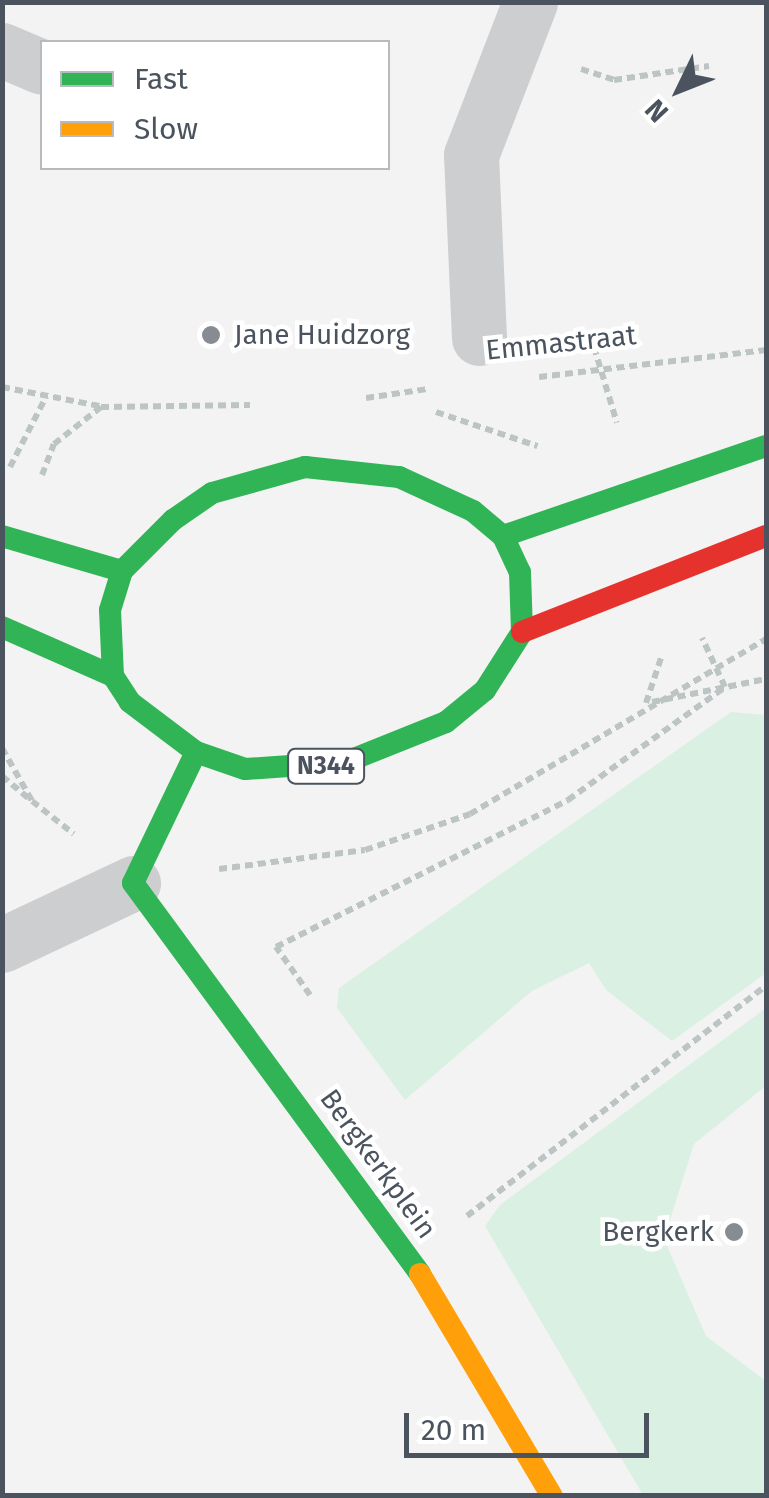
<!DOCTYPE html>
<style>
body{margin:0}
#map{position:relative;width:769px;height:1498px;overflow:hidden;background:#f3f3f3;font-family:"Fira Sans",sans-serif}
div>[style]{position:absolute}
[style*='--x']{left:calc(var(--x)*1px);top:calc(var(--y)*1px);width:calc(var(--w)*1px);rotate:calc(var(--a)*1deg)}
.green>*{inset:0;background:#daf0e3}
.path>*{height:6px;margin-top:-3px;transform-origin:0;background:repeating-linear-gradient(90deg,#bcc5c3 0 8px,transparent 0 13px)}
.street>*{height:55px;margin:-27.5px;padding:0 27.5px;transform-origin:27.5px;border-radius:27.5px;background:#cdced0}
.fast>*{height:22px;margin:-11px;padding:0 11px;transform-origin:11px;border-radius:11px;background:#30b455}
.slow>*{height:22px;margin:-11px;padding:0 11px;transform-origin:11px;border-radius:11px;background:#ff9f0a}
.jam>*{height:22px;margin:-11px;padding:0 11px;transform-origin:11px;border-radius:11px;background:#e5322d}
.dots>*{width:28px;height:28px;translate:-50% -50%;box-sizing:border-box;border:5px solid #fff;border-radius:50%}
span{translate:-50% -50%;white-space:nowrap;text-align:center;line-height:1.15;-webkit-text-stroke:9px #fff;paint-order:stroke}
.shield-label span{padding:2px 8px;background:#fff;border:2px solid;border-radius:8px;-webkit-text-stroke-width:0}
.shield-label{font-size:25px;color:#4b545e;font-weight:700}
.poi-label{font-size:28px;color:#4b545e}
.left{translate:0 -50%;text-align:left}
.right{translate:-100% -50%;text-align:right}
.street-label{font-size:28px;color:#4b545e}
.frame{position:absolute;inset:0;border:5px solid #4b545e;pointer-events:none}
.legend{position:absolute;left:40px;top:40px;width:350px;height:130px;box-sizing:border-box;background:#fff;border:2px solid #b7bbbf;margin:0;padding:12px 18px;list-style:none;font-size:30px;color:#4b545e}
.legend li{display:flex;align-items:center;gap:20px;height:50px}
.legend b{width:50px;border:2px solid #b7bbbf}
.north{position:absolute;left:629px;top:40px;width:100px;height:100px;-webkit-text-stroke:8px #fff;paint-order:stroke;rotate:227deg;font-size:28px;font-weight:700;line-height:40px;text-align:center;color:#4b545e}
.north::after{content:'';display:block;margin:auto;width:35px;height:45px;background:#4b545e;clip-path:polygon(50% 0,100% 100%,50% 72%,0 100%)}
.scale{position:absolute;left:404px;top:1413px;width:245px;height:45px;box-sizing:border-box;border:5px solid #4b545e;border-top:0;padding-left:12px;font-size:30px;line-height:35px;white-space:nowrap;color:#4b545e;-webkit-text-stroke:8px #fff;paint-order:stroke}
</style>
<div id="map">
<div class="green">
<i style="clip-path:polygon(731px 712px,766px 715px,766px 973px,672px 1041px,606px 990px,589px 963px,532px 991px,405px 1100px,337px 1008px,339px 988px)"></i>
<i style="clip-path:polygon(766px 1008px,766px 1086px,694px 1144px,664px 1239px,706px 1336px,766px 1381px,766px 1495px,643px 1495px,485px 1226px,500px 1205px)"></i>
</div>
<div class="path">
<i style="--x:581;--y:69;--w:35;--a:18"></i>
<i style="--x:614;--y:80;--w:96;--a:-8.4"></i>
<i style="--x:546;--y:353;--w:48;--a:-7.1"></i>
<i style="--x:594;--y:347;--w:79;--a:73.2"></i>
<i style="--x:539;--y:377;--w:229;--a:-6.8"></i>
<i style="--x:2;--y:387;--w:100;--a:11"></i>
<i style="--x:366;--y:398;--w:63;--a:-8.3"></i>
<i style="--x:436;--y:412;--w:107;--a:18.6"></i>
<i style="--x:10;--y:467;--w:79;--a:-62.8"></i>
<i style="--x:42;--y:475;--w:33;--a:-69"></i>
<i style="--x:54;--y:444;--w:60;--a:-38.2"></i>
<i style="--x:101;--y:407;--w:149;--a:-0.8"></i>
<i style="--x:652;--y:702;--w:116;--a:-11.4"></i>
<i style="--x:646;--y:703;--w:51;--a:-71.6"></i>
<i style="--x:2;--y:748;--w:61;--a:60.5"></i>
<i style="--x:32;--y:801;--w:53;--a:38.2"></i>
<i style="--x:2;--y:776;--w:34;--a:40"></i>
<i style="--x:219;--y:869;--w:147;--a:-7.4"></i>
<i style="--x:365;--y:850;--w:111;--a:-18.9"></i>
<i style="--x:470;--y:814;--w:344;--a:-30.6"></i>
<i style="--x:310;--y:995;--w:59;--a:-125.3"></i>
<i style="--x:276;--y:947;--w:327;--a:-26.7"></i>
<i style="--x:568;--y:800;--w:193;--a:-35.7"></i>
<i style="--x:725;--y:687;--w:54;--a:-115.1"></i>
<i style="--x:467;--y:1216;--w:377;--a:-37.6"></i>
</div>
<div class="street">
<i style="--x:2;--y:50;--w:43;--a:23"></i>
<i style="--x:479;--y:338;--w:183;--a:-92.5"></i>
<i style="--x:471;--y:155;--w:164;--a:-68.9"></i>
<i style="--x:2;--y:945;--w:145;--a:-25.3"></i>
</div>
<div class="fast">
<i style="--x:305;--y:467;--w:95;--a:6.1"></i>
<i style="--x:399;--y:477;--w:81;--a:24.7"></i>
<i style="--x:473;--y:511;--w:39;--a:40"></i>
<i style="--x:503;--y:536;--w:40;--a:65"></i>
<i style="--x:520;--y:572;--w:60;--a:88.1"></i>
<i style="--x:522;--y:632;--w:69;--a:122.5"></i>
<i style="--x:485;--y:690;--w:50;--a:140.6"></i>
<i style="--x:446;--y:722;--w:108;--a:158.2"></i>
<i style="--x:346;--y:762;--w:101;--a:176"></i>
<i style="--x:245;--y:769;--w:52;--a:-160.9"></i>
<i style="--x:196;--y:752;--w:83;--a:-142.9"></i>
<i style="--x:130;--y:702;--w:31;--a:-123"></i>
<i style="--x:113;--y:676;--w:66;--a:-92.6"></i>
<i style="--x:110;--y:610;--w:41;--a:-72.9"></i>
<i style="--x:122;--y:571;--w:72;--a:-45"></i>
<i style="--x:173;--y:520;--w:47;--a:-34.7"></i>
<i style="--x:212;--y:493;--w:97;--a:-15.6"></i>
<i style="--x:2;--y:536;--w:125;--a:16.3"></i>
<i style="--x:503;--y:536;--w:278;--a:-18.9"></i>
<i style="--x:2;--y:627;--w:121;--a:23.8"></i>
<i style="--x:196;--y:752;--w:145;--a:115.7"></i>
<i style="--x:133;--y:883;--w:485;--a:53.7"></i>
</div>
<div class="slow">
<i style="--x:420;--y:1274;--w:258;--a:59.3"></i>
</div>
<div class="jam">
<i style="--x:522;--y:632;--w:262;--a:-21.5"></i>
</div>
<div class="dots">
<i style="left:211px;top:335px;background:#868c92"></i>
<i style="left:734px;top:1232px;background:#868c92"></i>
</div>
<div class="shield-label">
<span style="left:326px;top:766px">N344</span>
</div>
<div class="poi-label">
<span class="left" style="left:234px;top:335px">Jane Huidzorg</span>
<span class="right" style="left:714px;top:1232px">Bergkerk</span>
</div>
<div class="street-label">
<span style="left:561px;top:343px;rotate:-6deg">Emmastraat</span>
<span style="left:378px;top:1164px;rotate:54deg">Bergkerkplein</span>
</div>
<div class="frame"></div>
<ul class="legend">
<li><b style="height:12px;background:#30b455"></b>Fast</li>
<li><b style="height:12px;background:#ff9f0a"></b>Slow</li>
</ul>
<div class="north">N</div>
<div class="scale">20 m</div>
</div>
